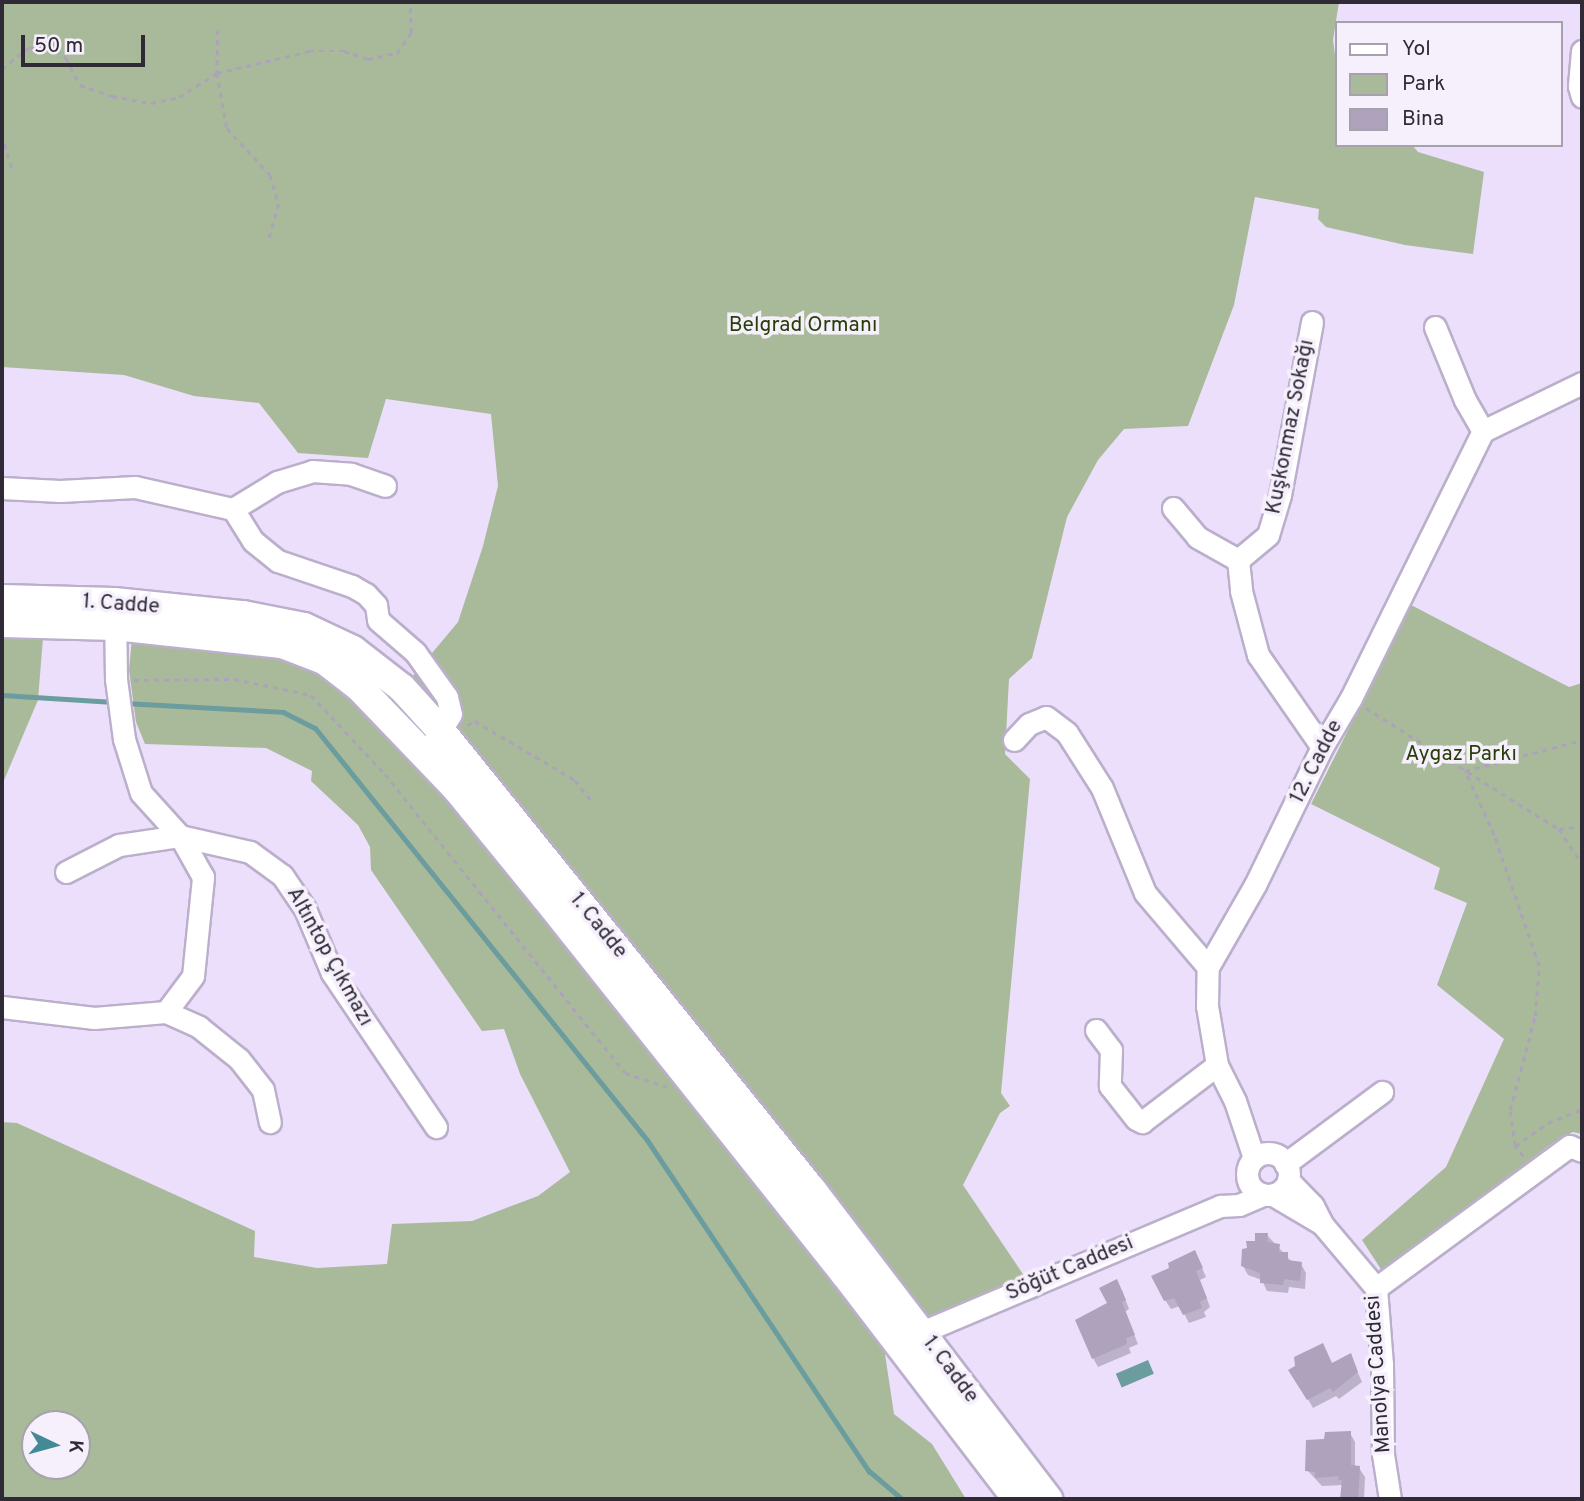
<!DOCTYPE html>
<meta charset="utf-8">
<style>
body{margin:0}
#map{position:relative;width:1584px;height:1501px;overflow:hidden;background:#ecdffc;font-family:Overpass,sans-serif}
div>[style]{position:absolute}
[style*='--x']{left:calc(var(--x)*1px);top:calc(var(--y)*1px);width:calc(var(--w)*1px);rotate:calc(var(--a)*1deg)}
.green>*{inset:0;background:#a9ba9a}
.water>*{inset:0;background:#6b9c9e;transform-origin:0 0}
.shadow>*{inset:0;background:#0003}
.stream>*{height:5px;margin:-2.5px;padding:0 2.5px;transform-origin:2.5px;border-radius:2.5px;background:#6b9c9e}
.building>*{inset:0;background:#aea2bd}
.path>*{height:2.5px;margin-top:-1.25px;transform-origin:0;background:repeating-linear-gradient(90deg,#aca2b9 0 5px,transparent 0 10px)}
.roads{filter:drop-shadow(2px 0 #bbafcb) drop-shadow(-2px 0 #bbafcb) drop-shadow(0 2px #bbafcb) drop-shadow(0 -2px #bbafcb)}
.minor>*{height:21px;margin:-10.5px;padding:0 10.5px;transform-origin:10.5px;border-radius:10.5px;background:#fff}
.minor>.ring{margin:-10.5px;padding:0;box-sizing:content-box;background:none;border:21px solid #fff;border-radius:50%}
.major>*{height:28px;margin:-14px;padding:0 14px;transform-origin:14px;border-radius:14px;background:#fff}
span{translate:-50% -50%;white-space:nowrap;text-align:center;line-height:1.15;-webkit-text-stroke:7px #f5f0fc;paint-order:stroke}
.park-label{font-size:21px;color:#273e07}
.street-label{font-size:21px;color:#2f2a35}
.frame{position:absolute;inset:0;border:4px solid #2f2a35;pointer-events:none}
.legend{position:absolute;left:1335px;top:21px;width:228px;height:126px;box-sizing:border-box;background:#f5f0fc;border:2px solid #a6a1ac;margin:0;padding:9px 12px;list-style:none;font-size:21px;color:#2f2a35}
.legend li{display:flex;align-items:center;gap:14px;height:35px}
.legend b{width:35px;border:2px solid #a6a1ac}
.north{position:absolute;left:21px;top:1410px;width:70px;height:70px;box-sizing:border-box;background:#f5f0fc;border:2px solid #a6a1ac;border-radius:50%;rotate:95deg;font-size:19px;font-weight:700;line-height:28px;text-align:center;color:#2f2a35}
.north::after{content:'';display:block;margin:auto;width:24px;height:32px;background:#448996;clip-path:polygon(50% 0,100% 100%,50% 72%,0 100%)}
.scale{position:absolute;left:21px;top:35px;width:124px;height:32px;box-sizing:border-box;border:4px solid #2f2a35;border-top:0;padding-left:9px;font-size:21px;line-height:24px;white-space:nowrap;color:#2f2a35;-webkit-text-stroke:5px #f5f0fc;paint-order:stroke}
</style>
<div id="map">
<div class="green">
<i style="clip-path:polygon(evenodd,2px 2px,1339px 2px,1333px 40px,1337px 68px,1337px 145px,1412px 145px,1418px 152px,1484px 172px,1473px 254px,1405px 245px,1326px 227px,1318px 219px,1319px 209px,1255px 197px,1234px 305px,1188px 426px,1124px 429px,1098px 460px,1067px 517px,1032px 658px,1009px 679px,1005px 754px,1030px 779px,1001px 1093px,1010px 1106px,1000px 1113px,963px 1185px,1039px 1298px,885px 1354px,894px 1414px,932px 1444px,966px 1499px,2px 1499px,2px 1122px,17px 1123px,255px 1231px,254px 1257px,317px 1268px,387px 1264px,392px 1224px,472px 1221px,538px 1196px,570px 1172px,520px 1074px,504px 1029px,482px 1031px,371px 870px,370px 847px,358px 825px,311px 781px,312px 771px,266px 748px,145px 744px,136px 722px,129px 670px,136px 594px,199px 596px,297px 609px,369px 645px,412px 677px,458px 622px,483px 546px,498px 486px,491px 414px,386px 399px,368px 458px,298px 453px,259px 403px,194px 396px,124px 375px,2px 367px,2px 2px,35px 1424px,77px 1424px,77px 1466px,35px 1466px,35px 1424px)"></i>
<i style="clip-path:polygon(2px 587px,47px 588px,38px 700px,2px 785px)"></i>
<i style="clip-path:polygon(1411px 605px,1569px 687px,1582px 683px,1582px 1134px,1573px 1132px,1548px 1146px,1384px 1274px,1362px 1240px,1446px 1167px,1504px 1039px,1437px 985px,1467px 903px,1434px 889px,1440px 868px,1311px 804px)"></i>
</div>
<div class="water">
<i style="left:1148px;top:1360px;width:15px;height:35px;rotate:67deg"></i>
</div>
<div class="shadow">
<i style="clip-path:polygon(1267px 1235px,1292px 1262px,1301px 1264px,1306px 1273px,1305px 1289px,1289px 1287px,1288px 1293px,1267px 1291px,1262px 1280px,1248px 1275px,1243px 1266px,1256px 1242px)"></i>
<i style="clip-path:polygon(1199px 1261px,1206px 1277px,1200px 1280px,1210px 1307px,1204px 1312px,1206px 1317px,1189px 1323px,1180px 1306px,1171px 1309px,1165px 1300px)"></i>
<i style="clip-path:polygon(1122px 1290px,1129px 1309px,1125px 1312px,1138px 1344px,1129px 1348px,1131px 1353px,1098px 1367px,1093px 1358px,1110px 1304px)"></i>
<i style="clip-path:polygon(1350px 1355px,1362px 1382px,1339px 1399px,1336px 1396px,1313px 1408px,1291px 1370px,1332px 1365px)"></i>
<i style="clip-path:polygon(1350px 1433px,1355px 1442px,1355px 1467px,1359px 1468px,1365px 1477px,1364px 1499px,1342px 1499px,1343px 1485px,1322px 1486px,1307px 1470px,1325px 1441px)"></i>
</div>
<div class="stream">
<i style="--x:2;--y:695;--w:112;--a:3.6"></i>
<i style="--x:124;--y:703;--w:159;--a:3.2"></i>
<i style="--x:283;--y:712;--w:36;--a:27"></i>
<i style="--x:315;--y:728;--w:529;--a:51.14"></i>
<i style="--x:647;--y:1140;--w:399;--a:56.2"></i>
<i style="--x:869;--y:1471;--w:43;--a:40.3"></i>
</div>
<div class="building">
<i style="clip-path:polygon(1255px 1233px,1268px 1233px,1267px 1242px,1280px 1244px,1279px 1252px,1288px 1252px,1288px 1260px,1302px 1262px,1300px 1281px,1284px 1279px,1283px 1285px,1260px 1283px,1260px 1273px,1241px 1266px,1242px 1249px,1247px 1248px,1246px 1241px,1255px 1241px)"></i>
<i style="clip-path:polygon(1195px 1250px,1203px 1268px,1196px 1271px,1207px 1298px,1200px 1302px,1202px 1308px,1183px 1315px,1174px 1298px,1164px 1301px,1151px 1276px,1169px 1268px,1168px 1263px)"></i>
<i style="clip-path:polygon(1117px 1279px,1126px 1300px,1122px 1302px,1135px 1335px,1126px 1338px,1127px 1344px,1092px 1359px,1075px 1320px,1107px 1303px,1099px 1288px)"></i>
<i style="clip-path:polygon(1323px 1343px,1332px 1363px,1351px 1353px,1358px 1372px,1333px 1392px,1330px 1388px,1307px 1400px,1288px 1370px,1295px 1366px,1294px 1357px)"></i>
<i style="clip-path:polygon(1351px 1431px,1351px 1465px,1360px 1466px,1358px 1499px,1340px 1499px,1342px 1480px,1338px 1480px,1339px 1476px,1315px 1478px,1315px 1472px,1305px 1471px,1306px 1440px,1324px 1439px,1325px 1432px)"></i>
</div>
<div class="path">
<i style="--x:218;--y:30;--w:43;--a:91.3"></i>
<i style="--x:217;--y:73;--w:56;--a:79.7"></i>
<i style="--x:227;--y:128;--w:64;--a:47.5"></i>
<i style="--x:270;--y:175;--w:30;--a:73"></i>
<i style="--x:279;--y:204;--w:35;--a:106"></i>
<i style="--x:2;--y:69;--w:33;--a:-39"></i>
<i style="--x:28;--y:48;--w:19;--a:-9"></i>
<i style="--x:47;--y:45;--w:23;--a:34"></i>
<i style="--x:66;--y:58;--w:30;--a:63"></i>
<i style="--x:80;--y:85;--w:34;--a:19"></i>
<i style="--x:112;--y:96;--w:40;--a:10"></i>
<i style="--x:151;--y:103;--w:29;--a:-12"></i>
<i style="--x:179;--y:97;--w:45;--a:-32.3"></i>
<i style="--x:217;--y:73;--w:95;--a:-13.4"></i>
<i style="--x:309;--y:51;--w:35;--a:0"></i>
<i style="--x:344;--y:51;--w:25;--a:18"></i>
<i style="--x:368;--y:59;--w:30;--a:-12"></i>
<i style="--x:397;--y:53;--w:24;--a:-55"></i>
<i style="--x:411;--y:33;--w:31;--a:-92"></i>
<i style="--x:2;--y:134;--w:35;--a:74"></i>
<i style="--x:134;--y:680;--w:100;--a:-0.6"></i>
<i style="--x:234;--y:679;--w:79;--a:11.7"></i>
<i style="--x:311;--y:695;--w:108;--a:46.9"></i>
<i style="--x:385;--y:774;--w:383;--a:51.2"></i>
<i style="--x:625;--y:1073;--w:44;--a:18.4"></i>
<i style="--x:1366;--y:708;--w:228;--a:32.1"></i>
<i style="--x:1559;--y:829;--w:42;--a:56.7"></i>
<i style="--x:467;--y:725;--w:9;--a:-27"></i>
<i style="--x:475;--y:721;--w:116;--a:30.5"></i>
<i style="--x:575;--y:780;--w:28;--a:52"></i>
<i style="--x:1559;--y:829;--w:23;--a:-7"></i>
<i style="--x:1515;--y:1146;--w:40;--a:-34.9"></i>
<i style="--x:1548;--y:1123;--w:37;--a:-22"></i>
<i style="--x:1523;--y:1156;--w:13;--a:-129"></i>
<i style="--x:1515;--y:1146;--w:36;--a:-98"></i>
<i style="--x:1510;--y:1110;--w:97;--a:-75.1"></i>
<i style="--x:1535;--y:1016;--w:50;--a:-85.4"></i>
<i style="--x:1539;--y:966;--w:139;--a:-109"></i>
<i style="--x:1494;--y:835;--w:70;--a:-114.4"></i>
<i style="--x:1465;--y:771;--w:121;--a:-14.8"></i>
</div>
<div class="roads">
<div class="minor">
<i style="--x:1582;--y:51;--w:35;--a:95"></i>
<i style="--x:1579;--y:86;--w:11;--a:75"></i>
<i style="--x:1312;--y:322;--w:176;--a:100.5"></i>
<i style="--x:1280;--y:495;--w:42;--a:106.7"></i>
<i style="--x:1268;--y:535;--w:39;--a:140"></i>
<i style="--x:1238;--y:560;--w:31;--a:84"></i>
<i style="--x:1241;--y:591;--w:66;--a:75.1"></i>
<i style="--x:1258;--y:655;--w:112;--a:55.2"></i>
<i style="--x:1435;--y:327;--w:79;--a:67.7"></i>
<i style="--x:1465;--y:400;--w:36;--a:60"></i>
<i style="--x:1483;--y:431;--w:110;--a:-25.9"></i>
<i style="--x:2;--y:488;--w:58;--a:3"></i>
<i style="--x:60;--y:491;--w:75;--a:-3.1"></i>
<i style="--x:135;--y:487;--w:100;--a:12.7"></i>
<i style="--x:233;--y:509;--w:38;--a:58"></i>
<i style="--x:253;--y:541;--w:32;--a:39"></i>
<i style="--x:278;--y:561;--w:78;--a:18.7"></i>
<i style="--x:352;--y:586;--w:16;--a:30"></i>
<i style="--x:366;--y:594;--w:15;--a:48"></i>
<i style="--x:376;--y:605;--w:15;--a:82"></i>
<i style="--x:378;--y:620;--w:49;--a:40.9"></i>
<i style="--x:415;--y:652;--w:55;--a:54.6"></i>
<i style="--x:447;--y:697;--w:17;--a:77"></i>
<i style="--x:451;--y:714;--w:32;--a:122"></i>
<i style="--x:1173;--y:508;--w:38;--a:50"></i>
<i style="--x:1197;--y:537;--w:47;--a:29.3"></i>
<i style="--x:233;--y:509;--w:52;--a:-31.5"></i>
<i style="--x:277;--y:482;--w:37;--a:-17"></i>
<i style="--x:312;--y:471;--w:39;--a:4"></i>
<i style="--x:351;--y:474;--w:36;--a:19"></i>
<i style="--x:1014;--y:740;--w:22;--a:-47"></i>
<i style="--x:1029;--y:724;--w:18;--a:-22"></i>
<i style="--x:1046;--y:717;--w:26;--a:37"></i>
<i style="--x:1067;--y:733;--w:65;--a:57.5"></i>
<i style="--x:1102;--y:788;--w:113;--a:67.7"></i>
<i style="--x:1145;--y:893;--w:97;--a:49.6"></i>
<i style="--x:66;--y:872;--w:59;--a:-27"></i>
<i style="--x:119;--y:845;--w:62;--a:-8.4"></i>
<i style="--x:180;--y:836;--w:72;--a:12.9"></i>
<i style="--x:250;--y:852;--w:39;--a:36"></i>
<i style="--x:282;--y:875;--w:41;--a:55.9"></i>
<i style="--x:305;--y:909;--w:69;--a:67.1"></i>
<i style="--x:332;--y:973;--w:186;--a:56"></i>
<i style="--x:2;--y:1007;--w:93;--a:6.8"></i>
<i style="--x:94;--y:1018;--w:72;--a:-4.8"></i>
<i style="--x:166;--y:1012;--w:45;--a:-53.1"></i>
<i style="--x:193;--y:976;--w:100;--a:-84.2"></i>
<i style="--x:203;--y:877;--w:47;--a:-119.3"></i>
<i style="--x:180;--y:836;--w:58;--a:-132.2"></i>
<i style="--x:141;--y:793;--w:57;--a:-107.5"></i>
<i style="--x:124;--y:739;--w:61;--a:-97.6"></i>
<i style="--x:116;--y:679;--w:68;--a:-90.8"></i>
<i style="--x:166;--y:1012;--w:36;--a:24"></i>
<i style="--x:199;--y:1027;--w:51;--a:38.7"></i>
<i style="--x:239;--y:1059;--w:39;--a:52"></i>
<i style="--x:263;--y:1090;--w:33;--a:78"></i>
<i style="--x:1096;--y:1030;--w:25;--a:53"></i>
<i style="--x:1111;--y:1050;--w:36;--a:92"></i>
<i style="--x:1110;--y:1086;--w:42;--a:51.8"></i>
<i style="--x:1136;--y:1119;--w:7;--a:27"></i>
<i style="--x:1142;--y:1122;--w:94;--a:-37.2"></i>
<i class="ring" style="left:1247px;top:1153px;width:21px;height:21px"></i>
<i style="--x:1254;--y:1158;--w:60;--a:-108.4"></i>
<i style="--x:1235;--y:1101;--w:40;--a:-116.6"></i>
<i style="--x:1217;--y:1065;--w:60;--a:-99.6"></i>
<i style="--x:1207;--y:1006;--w:39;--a:-89"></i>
<i style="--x:1208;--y:967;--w:95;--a:-60.2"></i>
<i style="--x:1255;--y:885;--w:153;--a:-64.1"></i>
<i style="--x:1322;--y:747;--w:57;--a:-59.4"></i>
<i style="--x:1351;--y:698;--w:298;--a:-63.7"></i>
<i style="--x:1285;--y:1164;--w:121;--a:-36.6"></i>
<i style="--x:1288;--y:1180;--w:36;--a:46"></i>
<i style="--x:1313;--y:1206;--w:20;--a:63"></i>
<i style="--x:1322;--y:1224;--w:84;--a:49.8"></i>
<i style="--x:1376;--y:1288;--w:76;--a:85.5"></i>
<i style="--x:1382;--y:1364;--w:90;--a:89.4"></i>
<i style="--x:1383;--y:1454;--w:46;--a:81.2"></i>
<i style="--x:1273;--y:1195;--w:57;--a:30.6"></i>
<i style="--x:1376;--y:1288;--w:240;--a:-36.3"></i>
<i style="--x:1569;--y:1146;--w:14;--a:21"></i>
<i style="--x:910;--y:1337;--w:337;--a:-22.9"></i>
<i style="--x:1220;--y:1206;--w:19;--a:-3"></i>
<i style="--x:1239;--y:1205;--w:26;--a:-23"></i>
</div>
<div class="major">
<i style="--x:2;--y:599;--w:112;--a:1.5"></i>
<i style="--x:114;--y:602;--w:130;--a:5.8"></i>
<i style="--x:243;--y:615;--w:62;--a:11.1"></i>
<i style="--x:304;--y:627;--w:54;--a:25.1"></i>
<i style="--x:353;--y:650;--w:62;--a:37.8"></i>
<i style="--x:402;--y:688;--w:59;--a:47.7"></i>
<i style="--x:442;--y:732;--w:589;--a:51.07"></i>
<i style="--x:812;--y:1190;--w:389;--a:52.6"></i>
<i style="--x:2;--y:623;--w:113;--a:1.5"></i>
<i style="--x:115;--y:626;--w:168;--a:6.2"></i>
<i style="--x:282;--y:644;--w:45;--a:20.9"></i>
<i style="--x:324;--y:660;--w:44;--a:37.6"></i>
<i style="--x:359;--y:687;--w:140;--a:46.2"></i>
<i style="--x:456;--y:788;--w:141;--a:50.8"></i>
<i style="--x:545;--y:897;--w:482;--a:51.5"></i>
<i style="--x:845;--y:1274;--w:283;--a:52.6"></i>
</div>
</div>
<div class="park-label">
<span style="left:803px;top:326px">Belgrad Ormanı</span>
<span style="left:1461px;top:755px">Aygaz Parkı</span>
</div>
<div class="street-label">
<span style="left:1291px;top:427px;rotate:-79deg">Kuşkonmaz Sokağı</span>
<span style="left:121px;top:605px;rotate:4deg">1. Cadde</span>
<span style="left:1317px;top:762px;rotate:-63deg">12. Cadde</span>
<span style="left:598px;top:926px;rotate:51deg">1. Cadde</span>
<span style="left:329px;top:957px;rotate:61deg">Altıntop Çıkmazı</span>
<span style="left:1070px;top:1269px;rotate:-23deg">Söğüt Caddesi</span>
<span style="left:950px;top:1370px;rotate:53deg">1. Cadde</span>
<span style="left:1379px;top:1374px;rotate:-94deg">Manolya Caddesi</span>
</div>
<div class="frame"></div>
<ul class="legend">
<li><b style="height:9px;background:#fff"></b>Yol</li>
<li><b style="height:19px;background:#a9ba9a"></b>Park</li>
<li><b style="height:19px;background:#aea2bd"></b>Bina</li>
</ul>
<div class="north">K</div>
<div class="scale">50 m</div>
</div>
